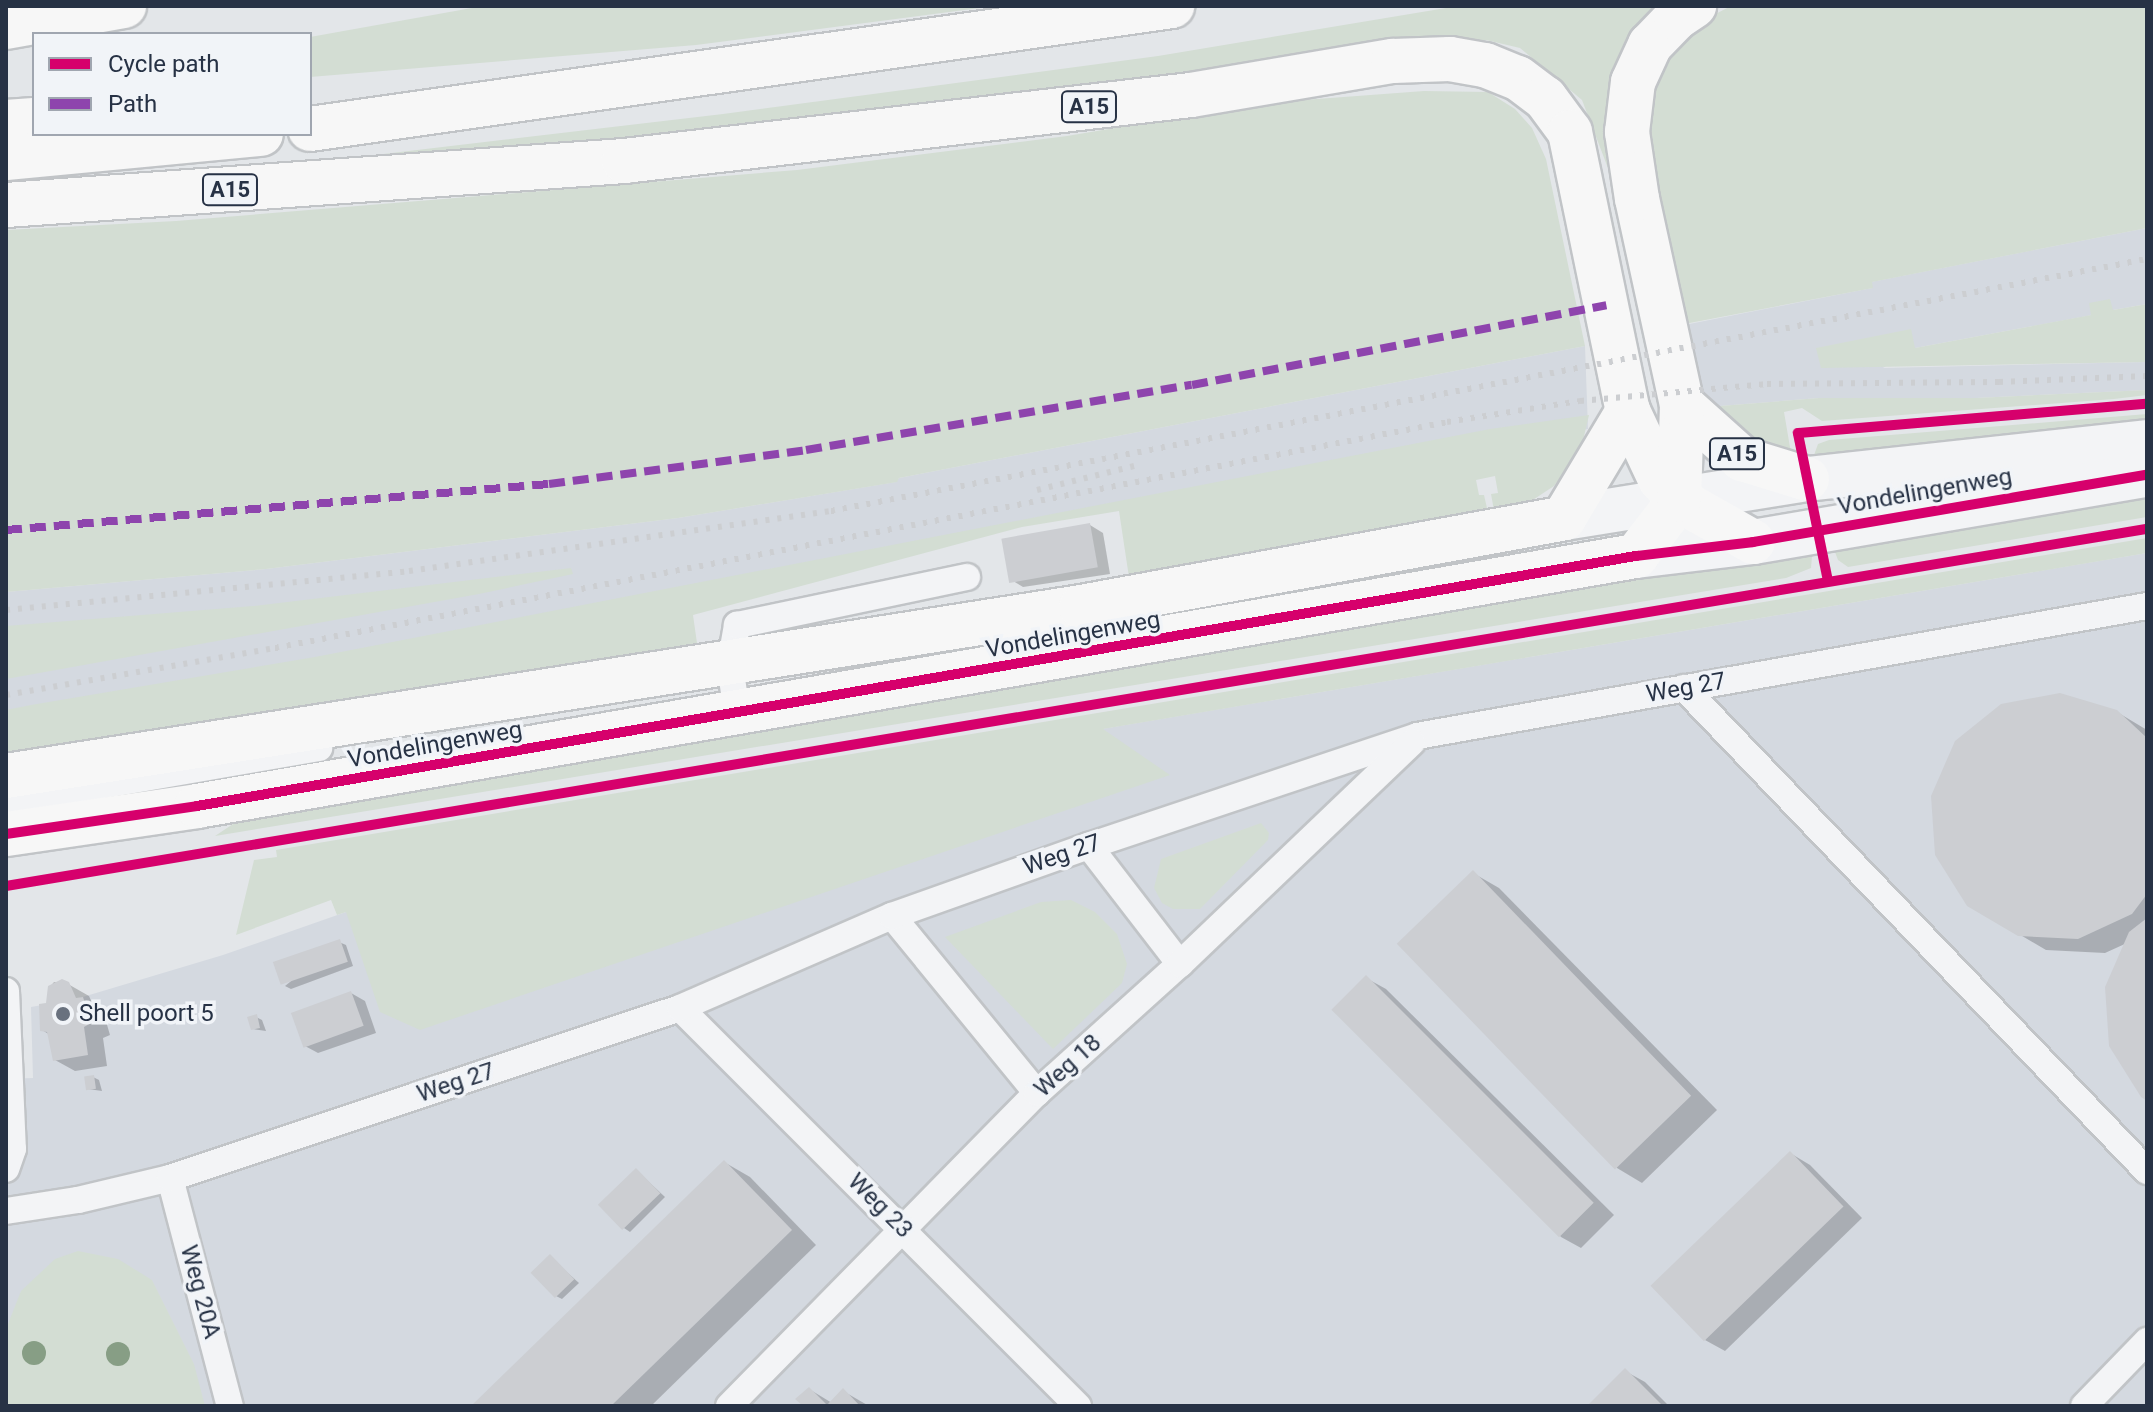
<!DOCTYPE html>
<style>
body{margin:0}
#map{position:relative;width:2153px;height:1412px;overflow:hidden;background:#e3e6e9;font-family:Roboto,sans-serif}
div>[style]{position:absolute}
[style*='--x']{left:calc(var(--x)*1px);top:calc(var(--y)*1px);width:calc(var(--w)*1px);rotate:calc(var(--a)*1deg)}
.built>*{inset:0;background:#d4d9e0}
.green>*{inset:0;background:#d3ddd3}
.shadow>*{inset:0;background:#0003}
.building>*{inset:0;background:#ccced2;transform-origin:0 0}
.roads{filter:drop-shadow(2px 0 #c1c4c7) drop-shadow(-2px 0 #c1c4c7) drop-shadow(0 2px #c1c4c7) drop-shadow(0 -2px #c1c4c7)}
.lane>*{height:26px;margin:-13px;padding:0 13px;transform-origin:13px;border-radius:13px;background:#f3f4f6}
.street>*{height:44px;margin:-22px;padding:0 22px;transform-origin:22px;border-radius:22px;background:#f3f4f6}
.secondary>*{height:44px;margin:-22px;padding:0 22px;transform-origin:22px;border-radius:22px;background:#f7f7f7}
.highway>*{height:44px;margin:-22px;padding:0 22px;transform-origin:22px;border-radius:22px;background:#f7f7f7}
.rail>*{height:6px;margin-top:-3px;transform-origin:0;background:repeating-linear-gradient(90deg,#ccced1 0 4px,transparent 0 12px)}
.quiet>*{height:8px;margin-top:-4px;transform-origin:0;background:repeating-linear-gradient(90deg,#8e44ad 0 16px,transparent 0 24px)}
.cycleway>*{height:10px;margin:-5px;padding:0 5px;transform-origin:5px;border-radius:5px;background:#d6006c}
.trees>*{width:24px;height:24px;margin:-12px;border-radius:50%;background:#879e85}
.dots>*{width:22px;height:22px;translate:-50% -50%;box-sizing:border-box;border:4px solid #f1f4f8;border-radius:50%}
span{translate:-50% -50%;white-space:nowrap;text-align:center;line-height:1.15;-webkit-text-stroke:7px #f1f4f8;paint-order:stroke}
.shield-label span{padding:2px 6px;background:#f1f4f8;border:2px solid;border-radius:6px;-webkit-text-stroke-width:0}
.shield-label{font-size:22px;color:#273245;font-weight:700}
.street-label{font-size:24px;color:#273245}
.poi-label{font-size:24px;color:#273245}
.left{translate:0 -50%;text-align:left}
.frame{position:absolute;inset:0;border:8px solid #273245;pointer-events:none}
.legend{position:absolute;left:32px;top:32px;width:280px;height:104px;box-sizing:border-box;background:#f1f4f8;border:2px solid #a0a6b0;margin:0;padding:10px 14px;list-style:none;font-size:24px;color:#273245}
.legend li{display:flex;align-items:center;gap:16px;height:40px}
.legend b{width:40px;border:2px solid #a0a6b0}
</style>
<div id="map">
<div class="built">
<i style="clip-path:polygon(2147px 228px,2147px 304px,2113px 310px,2090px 303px,2092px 315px,1915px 348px,1883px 368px,2147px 362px,2147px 390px,1975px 398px,1819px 398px,1707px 407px,1695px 382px,1679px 326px,1872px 288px,1871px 282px)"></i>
<i style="clip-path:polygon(1585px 346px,1588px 429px,995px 530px,6px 732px,6px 592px,266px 569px,678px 518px,896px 482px,899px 478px)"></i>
<i style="clip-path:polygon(2147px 553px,2147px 1406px,6px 1406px,6px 1079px,33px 1078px,31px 1007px,76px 999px,223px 955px,346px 912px,1102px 729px)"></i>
</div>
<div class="green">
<i style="clip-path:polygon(483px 6px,995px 6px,696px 45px,310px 77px,310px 37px)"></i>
<i style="clip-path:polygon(1458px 6px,1654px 6px,1625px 50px,1619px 197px,1582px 100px,1520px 48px,1486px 40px,708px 138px,282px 166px,723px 114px,1158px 56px)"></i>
<i style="clip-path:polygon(1731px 6px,2147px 6px,2147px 228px,1872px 282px,1873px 288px,1679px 325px,1642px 133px,1651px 84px,1675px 45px,1702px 21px)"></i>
<i style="clip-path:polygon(1424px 91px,1488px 92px,1515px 109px,1532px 128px,1546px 159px,1585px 346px,899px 478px,897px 482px,678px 518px,266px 569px,6px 592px,6px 230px,176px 221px,797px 170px,1067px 136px,1264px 103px)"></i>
<i style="clip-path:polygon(2110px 299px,2113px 310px,2147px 304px,2147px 362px,1821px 368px,1816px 348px,1911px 329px,1915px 348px,2091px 315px,2089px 303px)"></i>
<i style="clip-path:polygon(2147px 390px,2147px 395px,2114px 399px,1822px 421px,1802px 408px,1784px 412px,1792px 459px,1740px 438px,1707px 407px,1819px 398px,1975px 398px)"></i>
<i style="clip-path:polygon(2147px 414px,2147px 429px,1813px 458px,1818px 444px,1829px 440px)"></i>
<i style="clip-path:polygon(1589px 415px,1581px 449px,1554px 486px,1519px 509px,1495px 516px,1491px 494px,1498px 493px,1495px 476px,1476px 480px,1479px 495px,1484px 495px,1489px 517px,1130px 584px,1119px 511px,1022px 527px,693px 615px,698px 650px,6px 761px,6px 710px,31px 705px,315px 657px,1490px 429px)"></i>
<i style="clip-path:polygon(2147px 492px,2147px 517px,1848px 567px,1838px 560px,1835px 552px,1834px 546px)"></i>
<i style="clip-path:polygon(2147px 538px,2147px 553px,1103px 729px,1170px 775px,420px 1030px,380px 1012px,346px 912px,337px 915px,331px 900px,236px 935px,254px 860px,277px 857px,276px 850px)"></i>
<i style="clip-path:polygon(1808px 549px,1812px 556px,1811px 568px,1786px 578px,215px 836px,251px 812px)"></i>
<i style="clip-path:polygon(571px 568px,573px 574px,479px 594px,6px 679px,6px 626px,253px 606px)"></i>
<i style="clip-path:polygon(1261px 823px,1269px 833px,1268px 840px,1200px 909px,1173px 909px,1162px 903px,1154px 888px,1161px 859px)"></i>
<i style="clip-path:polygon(1071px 900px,1095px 912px,1117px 934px,1127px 964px,1122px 983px,1053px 1049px,945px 937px,1041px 902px)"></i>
<i style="clip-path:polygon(78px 1251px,118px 1259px,152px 1280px,194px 1364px,205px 1406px,6px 1406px,6px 1329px,21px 1291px,55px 1259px)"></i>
</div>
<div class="shadow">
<i style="clip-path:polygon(1090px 525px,1103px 533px,1110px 574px,1023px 587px,1010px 579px)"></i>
<i style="clip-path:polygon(2117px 712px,2147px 730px,2147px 1098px,2127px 943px,2105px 953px,2046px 950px,1968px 904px)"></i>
<i style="clip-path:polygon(1473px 873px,1499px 888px,1717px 1110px,1642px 1183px,1617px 1168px)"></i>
<i style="clip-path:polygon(339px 942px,346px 945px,353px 966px,291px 989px,285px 986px)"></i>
<i style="clip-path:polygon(1366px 978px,1386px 989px,1614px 1215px,1581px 1248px,1561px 1237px)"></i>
<i style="clip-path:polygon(54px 982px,68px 984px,89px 996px,93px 1005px,103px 1011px,110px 1035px,103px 1038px,107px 1066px,75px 1071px,55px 1060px,50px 1035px,42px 1030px,50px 987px)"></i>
<i style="clip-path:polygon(351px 993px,365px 1001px,376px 1033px,318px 1053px,305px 1046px)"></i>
<i style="clip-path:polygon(256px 1017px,262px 1020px,266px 1031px,253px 1029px)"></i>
<i style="clip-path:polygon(93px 1077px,99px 1080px,102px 1091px,88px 1089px)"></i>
<i style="clip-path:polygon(1790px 1153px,1810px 1165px,1862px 1218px,1725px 1351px,1705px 1340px)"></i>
<i style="clip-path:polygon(724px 1162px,750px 1177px,816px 1245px,651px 1406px,474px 1406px)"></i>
<i style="clip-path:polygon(636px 1170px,665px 1197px,630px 1232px,624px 1228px)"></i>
<i style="clip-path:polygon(550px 1257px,579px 1283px,562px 1299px,556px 1296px)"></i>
<i style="clip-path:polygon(1625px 1371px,1645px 1382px,1669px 1406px,1590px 1406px)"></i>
<i style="clip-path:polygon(809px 1389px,832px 1403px,843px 1391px,869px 1406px,805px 1406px)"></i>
</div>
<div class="building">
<i style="left:1090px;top:523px;width:45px;height:90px;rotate:80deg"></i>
<i style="clip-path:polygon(2060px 693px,2117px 710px,2147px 738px,2147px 894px,2132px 914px,2078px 939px,2018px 936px,1967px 906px,1935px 855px,1931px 796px,1955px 741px,2001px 704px)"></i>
<i style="left:1473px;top:870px;width:314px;height:106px;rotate:46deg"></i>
<i style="clip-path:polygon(2147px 918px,2147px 1101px,2141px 1097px,2109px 1046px,2105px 987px,2129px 932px)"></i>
<i style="left:340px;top:939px;width:24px;height:71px;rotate:71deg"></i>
<i style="left:1366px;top:975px;width:322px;height:49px;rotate:45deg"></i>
<i style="clip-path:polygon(62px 979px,69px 982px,76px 998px,83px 997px,91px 1023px,84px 1027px,88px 1055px,53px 1061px,47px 1032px,40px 1031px,39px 1004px,46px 1003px,48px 986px)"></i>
<i style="left:351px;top:991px;width:37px;height:64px;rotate:70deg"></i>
<i style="clip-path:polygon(257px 1014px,260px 1028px,251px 1030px,247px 1017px)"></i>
<i style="left:94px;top:1075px;width:14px;height:10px;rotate:82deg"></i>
<i style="left:1790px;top:1151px;width:77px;height:194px;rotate:46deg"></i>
<i style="clip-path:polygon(724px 1160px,792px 1230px,611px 1406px,471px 1406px)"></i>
<i style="left:636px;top:1168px;width:35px;height:53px;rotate:46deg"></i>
<i style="left:550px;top:1254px;width:35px;height:27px;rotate:46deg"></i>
<i style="clip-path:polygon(1625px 1368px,1663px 1406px,1587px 1406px)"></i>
<i style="clip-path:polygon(809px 1387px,827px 1405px,843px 1388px,860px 1406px,803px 1406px,795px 1399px)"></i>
</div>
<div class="roads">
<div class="lane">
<i style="--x:1684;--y:688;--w:669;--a:46.21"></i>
<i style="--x:737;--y:713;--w:49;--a:-98.3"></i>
<i style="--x:730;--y:665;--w:41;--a:-80.1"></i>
<i style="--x:737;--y:625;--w:235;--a:-11.8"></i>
<i style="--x:6;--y:811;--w:67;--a:-17.4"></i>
<i style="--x:70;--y:791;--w:253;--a:-9.8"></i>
<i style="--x:1089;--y:846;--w:149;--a:52.4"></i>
<i style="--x:892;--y:916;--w:229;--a:50.7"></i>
<i style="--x:6;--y:991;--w:158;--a:87.5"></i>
<i style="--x:13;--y:1149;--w:21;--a:109"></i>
<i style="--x:680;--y:1008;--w:563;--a:45"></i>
<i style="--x:170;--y:1178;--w:236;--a:75.3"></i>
<i style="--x:6;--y:1211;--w:73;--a:-8.7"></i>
<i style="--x:78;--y:1200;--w:95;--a:-13.4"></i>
<i style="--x:170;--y:1178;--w:538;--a:-18.43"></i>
<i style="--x:680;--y:1008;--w:231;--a:-23.5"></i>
<i style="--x:892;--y:916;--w:209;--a:-19.6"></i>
<i style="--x:1089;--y:846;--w:346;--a:-18.5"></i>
<i style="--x:1417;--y:736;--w:741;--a:-10.1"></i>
<i style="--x:729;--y:1406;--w:439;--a:-45.5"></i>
<i style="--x:1037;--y:1093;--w:193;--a:-42.1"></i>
<i style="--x:1180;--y:964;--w:321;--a:-43.7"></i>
<i style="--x:2084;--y:1406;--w:91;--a:-45.9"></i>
</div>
<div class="street">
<i style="--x:1564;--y:518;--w:246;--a:-9.1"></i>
<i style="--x:1807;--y:479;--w:342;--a:-6.2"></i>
<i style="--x:1636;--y:556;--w:118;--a:-6.8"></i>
<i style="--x:1753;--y:542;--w:400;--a:-9.7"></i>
</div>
<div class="secondary">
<i style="--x:6;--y:776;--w:1088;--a:-8.93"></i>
<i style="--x:1081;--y:607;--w:491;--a:-10.4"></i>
<i style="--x:6;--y:834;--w:193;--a:-8.3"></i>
<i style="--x:197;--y:806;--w:1461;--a:-9.86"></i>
</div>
<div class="highway">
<i style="--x:6;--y:27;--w:120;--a:-10.1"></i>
<i style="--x:6;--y:122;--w:28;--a:-4"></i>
<i style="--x:310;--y:129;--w:871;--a:-8.12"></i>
<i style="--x:6;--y:158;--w:256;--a:-5.4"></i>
<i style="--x:6;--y:205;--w:620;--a:-4.07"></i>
<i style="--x:624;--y:161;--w:571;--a:-6.64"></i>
<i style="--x:1191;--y:95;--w:205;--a:-9.6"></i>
<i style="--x:1393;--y:61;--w:57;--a:-2"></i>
<i style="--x:1450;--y:59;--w:36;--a:10"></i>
<i style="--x:1485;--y:65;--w:35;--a:22"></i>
<i style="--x:1518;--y:78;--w:34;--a:37"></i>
<i style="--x:1545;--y:98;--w:42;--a:53.7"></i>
<i style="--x:1570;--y:132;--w:285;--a:78.3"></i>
<i style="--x:1628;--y:411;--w:75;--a:64.8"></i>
<i style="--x:1660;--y:479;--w:28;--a:48"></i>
<i style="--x:1679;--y:500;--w:85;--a:29.6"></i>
<i style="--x:1682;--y:405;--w:81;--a:42"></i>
<i style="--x:1742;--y:459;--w:68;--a:17.1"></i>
<i style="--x:1564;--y:518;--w:125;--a:-59.1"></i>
<i style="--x:1636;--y:556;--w:71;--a:-52.5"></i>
<i style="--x:1679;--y:500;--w:95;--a:-88.2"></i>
<i style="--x:1682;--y:405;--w:211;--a:-102.3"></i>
<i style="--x:1637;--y:199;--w:68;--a:-98.5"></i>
<i style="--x:1627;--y:132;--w:50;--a:-83.2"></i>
<i style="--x:1633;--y:82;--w:41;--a:-65.3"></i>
<i style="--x:1650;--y:45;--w:37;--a:-46"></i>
<i style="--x:1676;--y:18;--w:22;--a:-34"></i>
</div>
</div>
<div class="rail">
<i style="--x:1037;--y:490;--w:100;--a:-13.9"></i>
<i style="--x:6;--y:610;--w:405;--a:-5.5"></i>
<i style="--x:409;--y:571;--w:426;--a:-8.1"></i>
<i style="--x:831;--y:511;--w:1340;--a:-10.84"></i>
<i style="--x:6;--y:695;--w:273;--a:-9.9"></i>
<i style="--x:275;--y:648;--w:1194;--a:-10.91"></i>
<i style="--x:1447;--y:422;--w:135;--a:-9"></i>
<i style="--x:1580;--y:401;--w:188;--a:-5.2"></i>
<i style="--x:1767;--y:384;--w:232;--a:-0.5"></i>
<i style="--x:1999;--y:382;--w:148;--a:-2.3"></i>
</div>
<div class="quiet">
<i style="--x:6;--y:530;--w:545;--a:-4.84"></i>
<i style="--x:549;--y:484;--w:259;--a:-7.5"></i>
<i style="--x:806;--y:450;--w:391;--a:-9.6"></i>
<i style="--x:1192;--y:385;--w:422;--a:-10.9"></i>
</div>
<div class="cycleway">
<i style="--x:1828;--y:581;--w:151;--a:-101.5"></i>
<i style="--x:1798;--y:433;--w:350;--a:-4.8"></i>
<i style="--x:6;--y:834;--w:193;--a:-8.3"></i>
<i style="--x:197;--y:806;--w:1461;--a:-9.86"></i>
<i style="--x:1636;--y:556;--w:118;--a:-6.8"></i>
<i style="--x:1753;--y:542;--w:400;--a:-9.7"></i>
<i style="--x:6;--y:886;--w:2171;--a:-9.47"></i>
</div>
<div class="trees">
<i style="left:34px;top:1353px"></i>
<i style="left:118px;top:1354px"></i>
</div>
<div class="dots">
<i style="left:63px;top:1014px;background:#69717e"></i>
</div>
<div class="shield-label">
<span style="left:1089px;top:107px">A15</span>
<span style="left:230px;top:190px">A15</span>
<span style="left:1737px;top:454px">A15</span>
</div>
<div class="street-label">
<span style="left:1925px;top:492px;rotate:-10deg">Vondelingenweg</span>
<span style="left:1073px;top:635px;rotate:-10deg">Vondelingenweg</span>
<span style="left:1686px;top:688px;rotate:-10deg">Weg 27</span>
<span style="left:435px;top:745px;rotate:-10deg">Vondelingenweg</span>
<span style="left:1062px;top:855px;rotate:-19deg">Weg 27</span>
<span style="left:1068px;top:1066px;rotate:-42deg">Weg 18</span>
<span style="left:456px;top:1083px;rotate:-18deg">Weg 27</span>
<span style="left:880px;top:1206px;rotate:45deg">Weg 23</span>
<span style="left:200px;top:1292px;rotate:75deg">Weg 20A</span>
</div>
<div class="poi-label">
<span class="left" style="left:79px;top:1014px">Shell poort 5</span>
</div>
<div class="frame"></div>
<ul class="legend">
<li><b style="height:10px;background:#d6006c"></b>Cycle path</li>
<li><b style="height:10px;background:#8e44ad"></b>Path</li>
</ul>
</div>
